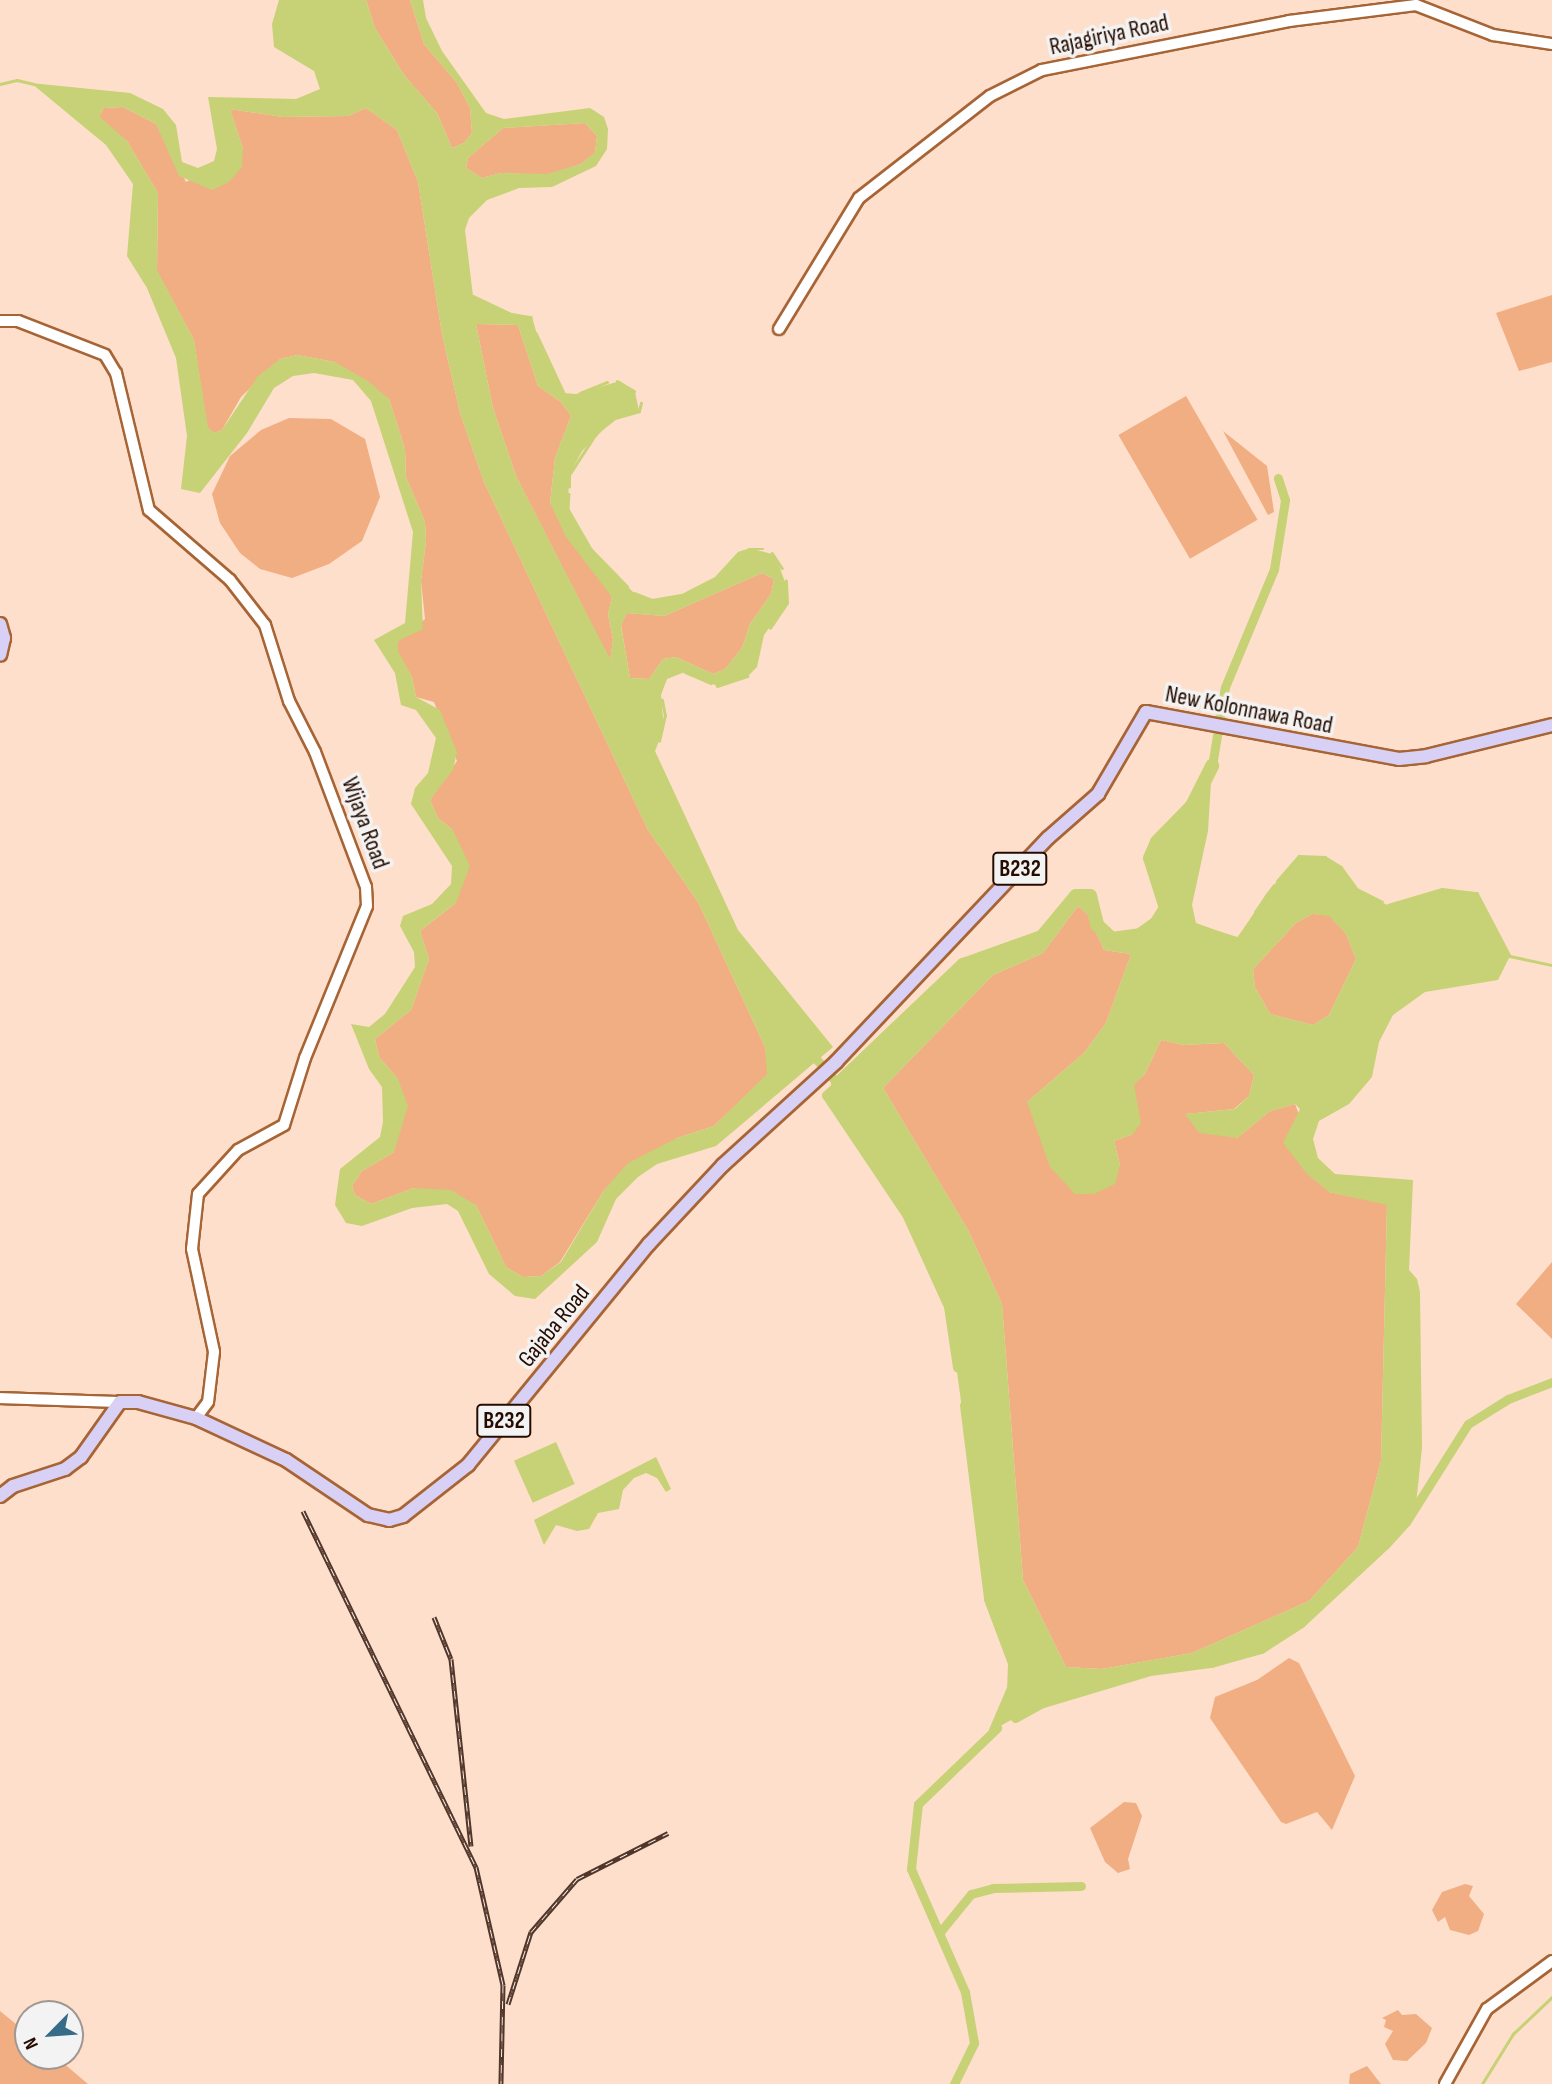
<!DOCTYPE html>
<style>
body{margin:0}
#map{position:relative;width:1552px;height:2084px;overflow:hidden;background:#fedfcc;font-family:"Sofia Sans Condensed",sans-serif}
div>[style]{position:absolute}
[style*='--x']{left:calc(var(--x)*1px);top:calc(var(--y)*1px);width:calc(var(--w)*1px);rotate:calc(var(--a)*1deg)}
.green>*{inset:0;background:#f0ae82;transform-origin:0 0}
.water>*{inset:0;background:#c7d175;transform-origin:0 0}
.stream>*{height:2.5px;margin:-1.25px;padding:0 1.25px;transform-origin:1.25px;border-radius:1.25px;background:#c7d175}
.canal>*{height:9px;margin:-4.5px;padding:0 4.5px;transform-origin:4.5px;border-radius:4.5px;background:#c7d175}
.river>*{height:14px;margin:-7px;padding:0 7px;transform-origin:7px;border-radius:7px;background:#c7d175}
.roads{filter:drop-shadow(2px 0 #a76435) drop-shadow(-2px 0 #a76435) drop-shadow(0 2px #a76435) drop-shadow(0 -2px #a76435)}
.minor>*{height:10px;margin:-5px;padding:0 5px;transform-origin:5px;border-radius:5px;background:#fff}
.major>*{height:12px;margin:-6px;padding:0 6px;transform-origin:6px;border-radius:6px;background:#d9d1f5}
.rail>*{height:5px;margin-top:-2.5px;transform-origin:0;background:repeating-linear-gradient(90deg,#f3f3f3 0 8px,#513629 0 16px);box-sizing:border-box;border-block:2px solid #513629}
span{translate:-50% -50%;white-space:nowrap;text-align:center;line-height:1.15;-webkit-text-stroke:7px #f3f3f3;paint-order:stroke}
.shield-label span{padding:2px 5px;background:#f3f3f3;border:2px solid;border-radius:5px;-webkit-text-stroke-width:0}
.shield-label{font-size:23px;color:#260c00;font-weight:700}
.street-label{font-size:24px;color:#260c00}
.north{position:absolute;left:14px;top:2000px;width:70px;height:70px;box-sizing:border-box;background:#f3f3f3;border:2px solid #a19792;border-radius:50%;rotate:245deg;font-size:19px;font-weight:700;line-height:28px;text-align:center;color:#260c00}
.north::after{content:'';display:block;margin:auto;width:24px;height:32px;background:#376c88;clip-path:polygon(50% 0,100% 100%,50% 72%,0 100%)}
</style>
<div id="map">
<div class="green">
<i style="clip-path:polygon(366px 0,410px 0,424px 44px,457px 83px,470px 108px,472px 133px,464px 143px,452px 148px,437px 113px,404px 75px,375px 28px)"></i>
<i style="clip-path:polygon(123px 107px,156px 124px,186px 182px,243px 149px,230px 109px,283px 117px,348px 116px,366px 108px,397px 130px,418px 182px,442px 334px,460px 413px,484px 482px,648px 830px,698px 902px,765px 1047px,768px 1074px,714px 1126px,677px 1138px,604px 1190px,560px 1262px,541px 1276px,523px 1277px,506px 1267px,476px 1205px,414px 1188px,371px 1204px,355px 1195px,352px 1186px,362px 1171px,394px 1152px,398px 1079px,379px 1057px,375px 1039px,411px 1010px,429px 959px,420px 931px,456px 903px,453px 830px,438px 818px,430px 800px,457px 761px,434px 702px,416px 697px,412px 677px,397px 651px,398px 641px,425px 619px,421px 581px,426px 541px,425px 522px,406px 477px,405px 449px,389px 399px,335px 362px,297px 355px,280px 359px,241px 397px,222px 430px,214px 433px,207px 427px,194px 340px,157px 271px,158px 193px,127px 141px,103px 124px,99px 116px,104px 108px)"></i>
<i style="clip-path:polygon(585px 123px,597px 136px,595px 153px,581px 164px,547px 175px,501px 173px,482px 178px,466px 168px,468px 158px,503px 128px)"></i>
<i style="clip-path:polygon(1552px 295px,1552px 362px,1519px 371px,1496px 313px)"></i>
<i style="clip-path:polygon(476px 324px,518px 325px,538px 386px,561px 402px,571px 416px,555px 458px,550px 503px,612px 597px,608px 614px,613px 640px,610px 660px,516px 476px,493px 408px)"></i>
<i style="left:1186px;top:396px;width:143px;height:78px;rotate:60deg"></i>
<i style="clip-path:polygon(289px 418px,331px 419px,365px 439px,380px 497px,362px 541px,329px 564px,292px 578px,260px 569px,240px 553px,220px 523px,212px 494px,230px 456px,261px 430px)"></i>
<i style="clip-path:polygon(1223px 431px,1267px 466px,1274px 512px,1268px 515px)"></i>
<i style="clip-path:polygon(762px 573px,774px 579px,771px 594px,750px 624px,742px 648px,725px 669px,713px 674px,676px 657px,663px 659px,649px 679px,630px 678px,621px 625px,627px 613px,664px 616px)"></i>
<i style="clip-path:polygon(1078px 906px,1088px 915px,1104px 950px,1131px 954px,1106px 1023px,1084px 1053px,1027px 1102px,1120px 1165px,1114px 1141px,1133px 1134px,1134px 1084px,1145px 1074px,1161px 1040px,1184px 1045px,1224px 1043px,1254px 1075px,1249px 1096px,1234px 1109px,1186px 1114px,1237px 1138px,1270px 1111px,1295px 1104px,1329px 1192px,1387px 1204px,1381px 1461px,1358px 1547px,1309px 1601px,1192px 1653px,1102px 1669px,1066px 1667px,1023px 1580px,1002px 1304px,968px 1230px,883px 1088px,993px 975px,1043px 953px)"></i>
<i style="clip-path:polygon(1312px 914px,1329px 915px,1346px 934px,1356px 959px,1329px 1015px,1313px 1025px,1270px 1014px,1255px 987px,1253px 969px,1296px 923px)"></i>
<i style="clip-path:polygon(1552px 1262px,1552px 1339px,1516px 1304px)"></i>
<i style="clip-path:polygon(1289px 1658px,1299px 1663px,1355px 1776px,1332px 1830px,1317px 1812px,1286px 1824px,1281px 1822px,1210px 1718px,1215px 1697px,1257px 1680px)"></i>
<i style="clip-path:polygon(1124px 1802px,1136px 1803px,1142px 1816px,1128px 1859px,1130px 1869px,1118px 1873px,1105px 1862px,1090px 1828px)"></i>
<i style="clip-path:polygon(1465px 1884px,1473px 1886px,1469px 1896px,1484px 1914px,1478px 1931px,1469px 1935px,1450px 1930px,1445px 1917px,1438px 1922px,1432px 1910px,1442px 1892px)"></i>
<i style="clip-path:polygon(1398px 2010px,1402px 2015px,1416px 2014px,1432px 2028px,1426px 2043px,1407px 2061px,1393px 2060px,1385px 2044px,1393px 2031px,1384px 2027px,1386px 2020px,1382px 2018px)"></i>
<i style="clip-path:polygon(0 2011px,28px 2034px,28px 2056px,55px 2056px,88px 2084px,0 2084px)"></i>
<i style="clip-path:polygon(1367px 2066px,1381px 2084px,1349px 2084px,1350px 2074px)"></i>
</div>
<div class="water">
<i style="clip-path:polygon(evenodd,279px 0,366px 0,375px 28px,404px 75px,437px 113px,452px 148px,464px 143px,472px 133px,470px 108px,457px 83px,424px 44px,410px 0,423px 0,426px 18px,442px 51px,486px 113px,504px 119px,590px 108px,604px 117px,608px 129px,607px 149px,596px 166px,552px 187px,519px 188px,487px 200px,469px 218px,465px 230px,473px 296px,511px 313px,532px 317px,540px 345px,563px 393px,576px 394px,620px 381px,635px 392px,639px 411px,615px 418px,582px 451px,569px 475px,568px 509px,591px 549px,633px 592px,652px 600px,678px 596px,715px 577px,738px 552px,750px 548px,775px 555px,788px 590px,787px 603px,764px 635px,757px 667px,748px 676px,717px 686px,685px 672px,667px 679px,661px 695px,664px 729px,655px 751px,738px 930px,833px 1047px,716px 1146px,657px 1164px,638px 1177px,616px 1199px,597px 1242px,535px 1299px,515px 1296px,489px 1274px,458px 1211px,447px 1204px,412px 1208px,362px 1226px,346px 1223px,335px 1205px,340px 1169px,380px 1137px,383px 1122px,382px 1087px,369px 1069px,351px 1024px,369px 1027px,385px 1014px,415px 967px,414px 952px,400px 926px,403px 916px,432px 904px,451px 884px,452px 866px,411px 804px,415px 788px,428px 773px,436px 738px,416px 710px,401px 705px,395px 673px,374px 640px,405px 623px,413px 532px,371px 401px,353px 380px,314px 373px,293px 376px,274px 388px,247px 433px,200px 493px,181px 489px,187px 436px,176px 358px,147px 288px,127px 256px,133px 184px,106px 145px,31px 83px,130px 93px,163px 109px,176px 125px,182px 162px,198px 168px,214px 161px,217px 149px,208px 97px,296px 99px,320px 89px,314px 71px,274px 47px,272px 24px,279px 0,123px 107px,156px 124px,179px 176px,212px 190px,229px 182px,242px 167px,243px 149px,230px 109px,283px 117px,348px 116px,366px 108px,397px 130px,418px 182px,442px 334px,460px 413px,484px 482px,648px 830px,698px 902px,765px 1047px,767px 1074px,714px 1126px,677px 1138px,628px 1163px,604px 1190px,561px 1262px,541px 1276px,523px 1277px,506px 1267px,476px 1205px,451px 1190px,414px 1188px,371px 1204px,355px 1195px,352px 1186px,362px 1171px,394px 1152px,408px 1106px,398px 1079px,379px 1057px,375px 1039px,411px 1010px,429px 959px,420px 931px,456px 903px,470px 866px,453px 830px,438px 818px,430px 800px,453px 770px,457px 752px,440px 710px,416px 697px,412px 677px,398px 651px,398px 641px,423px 629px,421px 581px,426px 541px,425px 522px,406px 477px,405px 449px,389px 399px,368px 381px,335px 362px,297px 355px,280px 359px,258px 376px,222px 430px,214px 433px,208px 427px,194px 340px,157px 270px,158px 193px,127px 141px,99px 116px,104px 108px,123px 107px,279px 0,585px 123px,597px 136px,595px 152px,581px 164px,547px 174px,501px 173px,482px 178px,466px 168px,468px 158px,503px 128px,585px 123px,279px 0,476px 324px,518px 325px,538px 386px,561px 402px,571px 416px,555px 458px,550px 503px,566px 537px,612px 597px,608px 614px,613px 640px,610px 659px,516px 476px,493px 408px,476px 324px,279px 0,762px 573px,774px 579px,771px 594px,750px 624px,742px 648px,725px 669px,713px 674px,676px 657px,663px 659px,649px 679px,630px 678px,621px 626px,627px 613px,664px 616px,762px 573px)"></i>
<i style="clip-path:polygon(evenodd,1212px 766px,1208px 831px,1192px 905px,1196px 923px,1238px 938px,1266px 894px,1299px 856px,1325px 857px,1341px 867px,1357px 889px,1389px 906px,1442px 889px,1477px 893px,1510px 956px,1498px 980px,1425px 992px,1393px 1015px,1379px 1042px,1372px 1077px,1349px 1104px,1319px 1121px,1313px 1139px,1318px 1158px,1335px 1174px,1413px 1180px,1409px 1270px,1417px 1279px,1420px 1292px,1422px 1448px,1416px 1504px,1386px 1544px,1333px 1594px,1261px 1649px,1211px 1663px,1150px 1671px,1040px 1704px,993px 1730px,1011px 1688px,1012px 1663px,988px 1599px,948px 1306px,906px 1214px,826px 1095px,963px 965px,1042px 937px,1076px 896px,1090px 896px,1097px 925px,1112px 939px,1140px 935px,1156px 924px,1166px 908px,1150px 858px,1157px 842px,1192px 806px,1212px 766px,1078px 906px,1088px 915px,1104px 950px,1131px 954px,1106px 1023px,1084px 1053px,1027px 1102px,1050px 1167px,1075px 1194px,1094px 1194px,1115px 1184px,1120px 1165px,1114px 1141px,1133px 1134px,1141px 1123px,1134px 1085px,1145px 1074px,1161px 1040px,1184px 1045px,1224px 1043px,1254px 1075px,1249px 1096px,1235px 1109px,1185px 1114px,1199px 1133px,1237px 1138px,1270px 1111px,1295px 1104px,1300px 1109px,1283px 1143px,1307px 1174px,1329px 1192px,1387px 1205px,1381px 1461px,1358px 1547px,1309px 1601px,1192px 1653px,1102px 1669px,1066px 1667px,1023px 1580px,1002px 1304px,968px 1230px,883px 1088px,993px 975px,1043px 953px,1078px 906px,1212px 766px,1312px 914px,1329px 916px,1346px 934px,1356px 959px,1329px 1015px,1313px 1025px,1270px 1014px,1255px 987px,1253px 969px,1296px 923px,1312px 914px)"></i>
<i style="left:556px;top:1442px;width:46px;height:46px;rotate:66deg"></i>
<i style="clip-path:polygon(656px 1457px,671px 1489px,666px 1492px,657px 1478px,646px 1473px,634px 1478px,623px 1490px,619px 1509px,598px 1513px,589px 1529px,577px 1531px,556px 1525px,544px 1545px,534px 1520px)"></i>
</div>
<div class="stream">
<i style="--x:0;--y:84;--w:17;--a:-13"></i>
<i style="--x:17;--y:80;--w:17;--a:13"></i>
<i style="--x:473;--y:296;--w:42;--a:25.3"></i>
<i style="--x:511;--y:314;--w:20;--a:9"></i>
<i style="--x:536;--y:333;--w:66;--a:65"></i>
<i style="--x:617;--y:381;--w:20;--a:30"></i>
<i style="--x:580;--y:393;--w:29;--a:-22"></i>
<i style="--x:602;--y:428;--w:16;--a:-38"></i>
<i style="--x:615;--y:418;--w:25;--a:-16"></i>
<i style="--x:639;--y:411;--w:8;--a:-76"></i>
<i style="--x:569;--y:487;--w:12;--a:-90"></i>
<i style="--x:569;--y:475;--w:51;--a:-56.9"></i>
<i style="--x:569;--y:494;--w:15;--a:94"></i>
<i style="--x:568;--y:509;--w:46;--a:60.1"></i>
<i style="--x:591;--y:549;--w:52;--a:45.8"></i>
<i style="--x:749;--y:549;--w:14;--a:0"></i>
<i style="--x:772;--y:553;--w:18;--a:56"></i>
<i style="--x:634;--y:593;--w:19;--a:21"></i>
<i style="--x:652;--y:600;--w:29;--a:-10"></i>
<i style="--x:770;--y:628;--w:30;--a:-56"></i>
<i style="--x:787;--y:603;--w:22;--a:-93"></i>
<i style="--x:685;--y:672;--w:28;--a:23"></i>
<i style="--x:717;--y:686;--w:32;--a:-18"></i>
<i style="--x:659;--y:741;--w:26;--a:-77"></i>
<i style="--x:665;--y:716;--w:16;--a:-101"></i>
<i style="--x:1277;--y:881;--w:33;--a:-49"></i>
<i style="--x:1299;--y:856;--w:26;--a:2"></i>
<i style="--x:1325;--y:857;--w:19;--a:32"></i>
<i style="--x:1341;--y:867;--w:27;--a:54"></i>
<i style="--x:1357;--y:889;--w:28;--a:27"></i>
<i style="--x:1388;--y:905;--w:56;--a:-16.5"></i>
<i style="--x:1442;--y:889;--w:35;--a:7"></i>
<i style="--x:1477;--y:893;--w:71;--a:62.4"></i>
<i style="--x:1510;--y:956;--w:43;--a:12.1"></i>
<i style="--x:1255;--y:912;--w:32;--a:-55"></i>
<i style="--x:1211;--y:930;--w:28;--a:17"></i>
<i style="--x:1238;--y:938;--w:24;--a:-55"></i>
<i style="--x:1482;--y:2084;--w:59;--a:-58.2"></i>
<i style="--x:1513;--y:2034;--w:54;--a:-43.5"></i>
</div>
<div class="canal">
<i style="--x:1212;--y:766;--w:80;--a:-80.7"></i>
<i style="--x:1225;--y:687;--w:128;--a:-67.4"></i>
<i style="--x:1274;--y:569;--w:70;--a:-80.9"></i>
<i style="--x:1285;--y:500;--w:23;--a:-108"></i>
<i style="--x:811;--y:1053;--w:41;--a:48.9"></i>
<i style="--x:838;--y:1084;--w:16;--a:137"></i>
<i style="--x:826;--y:1095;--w:143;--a:56.1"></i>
<i style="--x:906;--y:1214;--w:101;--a:65.5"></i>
<i style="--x:948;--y:1306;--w:62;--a:81.6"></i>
<i style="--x:964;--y:1405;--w:195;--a:82.9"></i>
<i style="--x:988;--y:1599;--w:68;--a:69.4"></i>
<i style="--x:1012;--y:1663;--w:25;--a:92"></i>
<i style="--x:1011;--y:1688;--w:46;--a:113.2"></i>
<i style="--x:1015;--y:1718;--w:29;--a:-29"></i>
<i style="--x:1040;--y:1704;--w:115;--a:-16.7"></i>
<i style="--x:1150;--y:1671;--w:62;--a:-7.5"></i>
<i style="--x:1211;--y:1663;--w:52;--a:-15.6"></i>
<i style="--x:1261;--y:1649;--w:48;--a:-33"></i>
<i style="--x:1301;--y:1623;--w:116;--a:-42.9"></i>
<i style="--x:1386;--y:1544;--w:30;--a:-48"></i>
<i style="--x:1406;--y:1522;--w:116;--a:-57.7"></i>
<i style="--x:1468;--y:1424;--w:47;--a:-32"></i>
<i style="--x:1508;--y:1399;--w:47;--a:-21.1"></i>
<i style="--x:940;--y:1932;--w:49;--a:-50.8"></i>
<i style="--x:971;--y:1894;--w:23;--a:-15"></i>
<i style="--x:993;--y:1888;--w:88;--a:-1.3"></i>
<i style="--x:954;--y:2084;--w:46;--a:-64"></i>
<i style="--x:974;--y:2043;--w:52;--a:-100"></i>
<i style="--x:965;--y:1992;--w:134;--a:-113.7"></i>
<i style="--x:911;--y:1869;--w:65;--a:-83.9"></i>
<i style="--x:918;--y:1804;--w:110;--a:-43.9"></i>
</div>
<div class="river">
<i style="--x:838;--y:1084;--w:173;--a:-43.6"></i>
<i style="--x:963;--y:965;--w:84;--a:-19.5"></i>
<i style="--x:1042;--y:937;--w:53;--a:-50.3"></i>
<i style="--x:1076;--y:896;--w:14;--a:0"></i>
<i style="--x:1090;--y:896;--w:30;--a:76"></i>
<i style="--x:1097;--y:925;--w:21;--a:43"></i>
<i style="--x:1112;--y:939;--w:28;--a:-8"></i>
<i style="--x:1140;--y:935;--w:19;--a:-35"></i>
<i style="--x:1156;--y:924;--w:19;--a:-58"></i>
<i style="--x:1166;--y:908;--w:52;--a:-107.7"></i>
<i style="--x:1150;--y:858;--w:17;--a:-66"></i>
<i style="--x:1157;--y:842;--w:50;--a:-45.8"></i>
<i style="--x:1192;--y:806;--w:45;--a:-63.4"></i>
</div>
<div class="roads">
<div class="minor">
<i style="--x:0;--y:321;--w:18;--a:0"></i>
<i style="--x:18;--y:321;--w:93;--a:21.3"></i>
<i style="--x:105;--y:355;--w:21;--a:59"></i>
<i style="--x:116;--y:373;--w:141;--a:76.5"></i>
<i style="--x:149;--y:510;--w:107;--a:40.8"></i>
<i style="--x:230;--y:580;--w:57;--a:52.1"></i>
<i style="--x:265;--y:625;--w:80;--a:72.5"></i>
<i style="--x:289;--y:701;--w:57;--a:63"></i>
<i style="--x:315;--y:752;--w:144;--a:69.3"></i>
<i style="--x:366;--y:887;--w:19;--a:87"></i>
<i style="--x:367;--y:906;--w:164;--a:112.2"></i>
<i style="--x:305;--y:1058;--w:70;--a:107.4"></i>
<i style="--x:284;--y:1125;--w:52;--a:151.5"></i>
<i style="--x:238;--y:1150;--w:59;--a:132.3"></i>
<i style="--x:198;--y:1194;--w:55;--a:96.2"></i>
<i style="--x:192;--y:1249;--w:105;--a:77.9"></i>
<i style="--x:214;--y:1352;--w:50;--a:96.8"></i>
<i style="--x:208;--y:1402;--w:20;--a:127"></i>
<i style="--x:779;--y:329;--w:153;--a:-58.6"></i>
<i style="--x:859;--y:198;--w:166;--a:-37.9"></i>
<i style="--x:990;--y:96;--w:58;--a:-26.6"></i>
<i style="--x:1042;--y:70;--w:252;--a:-11.2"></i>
<i style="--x:1289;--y:21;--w:128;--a:-7.2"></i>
<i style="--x:1416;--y:5;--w:83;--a:21.3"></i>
<i style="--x:1493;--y:35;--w:60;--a:8.7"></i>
<i style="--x:0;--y:1398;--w:120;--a:1.9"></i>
<i style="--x:1445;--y:2084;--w:86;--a:-60.8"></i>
<i style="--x:1487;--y:2009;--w:81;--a:-36.4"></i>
</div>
<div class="major">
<i style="--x:0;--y:624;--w:15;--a:74"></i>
<i style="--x:4;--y:638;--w:17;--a:103"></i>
<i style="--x:0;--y:1496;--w:16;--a:-38"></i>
<i style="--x:13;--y:1486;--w:55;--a:-18.1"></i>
<i style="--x:65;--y:1469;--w:20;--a:-37"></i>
<i style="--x:81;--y:1457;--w:67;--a:-54.7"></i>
<i style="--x:120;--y:1402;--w:18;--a:0"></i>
<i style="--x:138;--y:1402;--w:60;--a:15.4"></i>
<i style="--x:196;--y:1418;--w:99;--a:25"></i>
<i style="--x:286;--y:1460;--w:99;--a:33.9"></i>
<i style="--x:368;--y:1515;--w:22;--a:13"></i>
<i style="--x:389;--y:1520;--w:15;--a:-16"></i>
<i style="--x:403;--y:1516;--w:83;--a:-38.1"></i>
<i style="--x:468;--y:1465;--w:286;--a:-50.7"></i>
<i style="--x:649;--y:1244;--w:108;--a:-46.9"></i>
<i style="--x:723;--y:1165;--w:153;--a:-42.3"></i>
<i style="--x:836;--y:1062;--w:308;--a:-46.6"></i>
<i style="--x:1048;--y:838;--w:67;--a:-41.3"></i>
<i style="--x:1098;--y:794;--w:95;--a:-59.7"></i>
<i style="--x:1146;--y:712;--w:257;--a:10.5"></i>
<i style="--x:1399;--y:759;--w:27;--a:-6"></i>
<i style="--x:1426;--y:756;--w:130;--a:-13.8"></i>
</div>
</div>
<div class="rail">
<i style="--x:303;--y:1511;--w:396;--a:64.1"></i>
<i style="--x:476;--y:1867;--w:121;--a:77.1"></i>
<i style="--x:503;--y:1985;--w:99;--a:91.2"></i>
<i style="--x:434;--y:1617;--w:45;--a:68"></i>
<i style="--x:451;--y:1659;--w:188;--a:83.9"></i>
<i style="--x:508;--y:2004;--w:76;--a:-72.3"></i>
<i style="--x:531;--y:1932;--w:70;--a:-49"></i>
<i style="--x:577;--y:1879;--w:102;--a:-26.8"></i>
</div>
<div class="shield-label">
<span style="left:1020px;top:869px">B232</span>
<span style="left:504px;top:1421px">B232</span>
</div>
<div class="street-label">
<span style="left:1109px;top:35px;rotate:-12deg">Rajagiriya Road</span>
<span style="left:1249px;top:710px;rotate:11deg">New Kolonnawa Road</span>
<span style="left:365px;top:823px;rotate:70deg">Wijaya Road</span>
<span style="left:554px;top:1326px;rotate:-51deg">Gajaba Road</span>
</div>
<div class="north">N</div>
</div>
